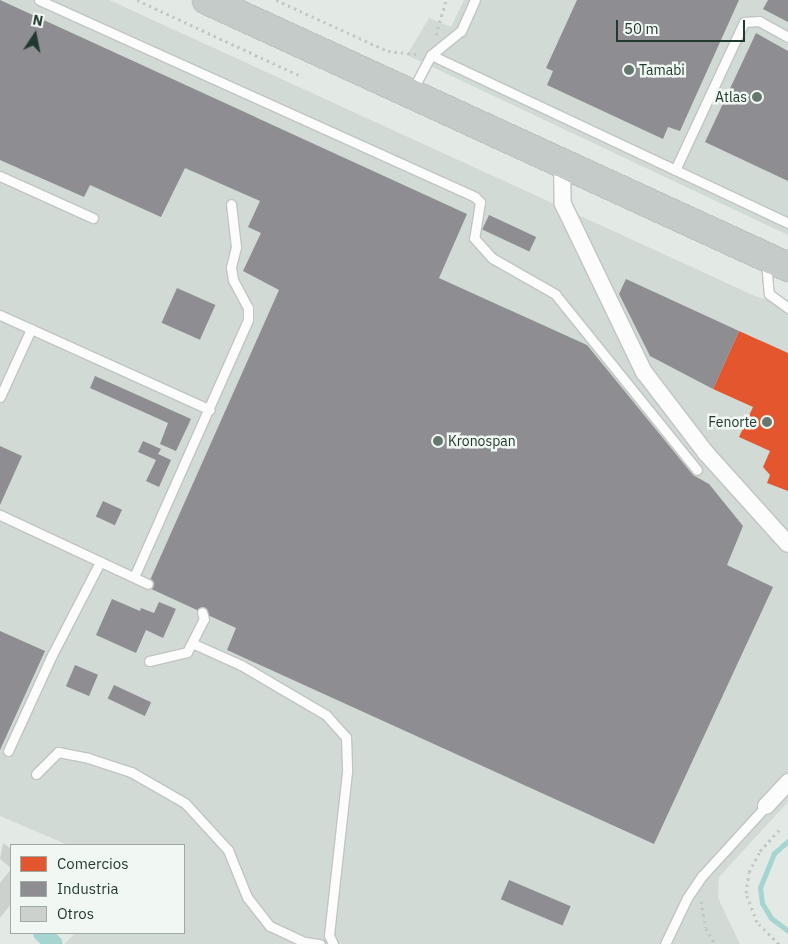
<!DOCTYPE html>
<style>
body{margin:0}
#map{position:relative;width:788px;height:944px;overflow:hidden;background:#e3e9e5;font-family:"IBM Plex Sans",sans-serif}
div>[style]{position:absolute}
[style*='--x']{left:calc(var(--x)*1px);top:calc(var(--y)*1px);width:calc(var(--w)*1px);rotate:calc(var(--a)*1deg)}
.built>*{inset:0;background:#d1dad4}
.shops>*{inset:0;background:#e4572e}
.industry>*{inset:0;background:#8d8d92;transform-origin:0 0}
.stream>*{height:5px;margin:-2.5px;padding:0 2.5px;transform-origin:2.5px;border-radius:2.5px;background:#a5d5d1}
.canal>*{height:18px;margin:-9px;padding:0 9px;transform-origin:9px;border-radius:9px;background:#a5d5d1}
.building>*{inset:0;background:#ccd1ce}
.path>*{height:3px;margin-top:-1.5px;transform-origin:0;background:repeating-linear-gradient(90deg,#c0c9c3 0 2.5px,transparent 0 6.5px)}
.roads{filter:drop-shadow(1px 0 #c0c5c2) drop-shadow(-1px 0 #c0c5c2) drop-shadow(0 1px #c0c5c2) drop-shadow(0 -1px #c0c5c2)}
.service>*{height:9px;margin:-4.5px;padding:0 4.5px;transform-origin:4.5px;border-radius:4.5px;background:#fbfcfb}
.minor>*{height:16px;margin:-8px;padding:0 8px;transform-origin:8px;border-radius:8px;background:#fbfcfb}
.trunk>*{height:28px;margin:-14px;padding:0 14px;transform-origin:14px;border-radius:14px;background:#c4cbc8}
.dots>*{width:14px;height:14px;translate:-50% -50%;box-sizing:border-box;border:2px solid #f1f7f3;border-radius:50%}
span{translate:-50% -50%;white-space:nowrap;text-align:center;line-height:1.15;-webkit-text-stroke:5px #f1f7f3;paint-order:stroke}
.poi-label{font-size:14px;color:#223a2e}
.left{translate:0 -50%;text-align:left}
.right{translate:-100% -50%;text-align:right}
.legend{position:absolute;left:10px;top:844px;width:175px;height:90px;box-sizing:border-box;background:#f1f7f3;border:1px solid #9eaba4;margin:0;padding:6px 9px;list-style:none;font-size:15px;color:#223a2e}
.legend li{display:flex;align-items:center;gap:10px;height:25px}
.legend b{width:25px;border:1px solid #9eaba4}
.north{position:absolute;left:10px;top:10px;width:50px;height:50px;-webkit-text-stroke:4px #f1f7f3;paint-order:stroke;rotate:11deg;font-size:14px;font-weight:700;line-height:20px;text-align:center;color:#223a2e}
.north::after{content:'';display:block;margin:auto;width:18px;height:22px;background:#223a2e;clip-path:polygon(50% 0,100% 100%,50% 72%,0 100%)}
.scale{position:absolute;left:616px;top:20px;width:129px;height:22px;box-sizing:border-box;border:2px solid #223a2e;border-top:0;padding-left:6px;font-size:15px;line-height:18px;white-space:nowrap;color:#223a2e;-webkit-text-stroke:4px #f1f7f3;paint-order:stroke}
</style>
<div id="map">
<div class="built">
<i style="clip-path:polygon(0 0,109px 0,755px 296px,788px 307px,788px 802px,719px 877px,718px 898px,740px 944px,65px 944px,75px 933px,184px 933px,184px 845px,68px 845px,0 816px)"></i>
<i style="clip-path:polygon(464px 0,788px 0,788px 235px,407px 55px,429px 18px,451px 27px)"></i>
</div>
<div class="shops">
<i style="clip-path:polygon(739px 331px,788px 353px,788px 491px,767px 483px,770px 475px,763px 467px,770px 451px,739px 437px,753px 407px,713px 389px)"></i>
</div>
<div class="industry">
<i style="clip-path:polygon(0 0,467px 214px,439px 278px,587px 345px,693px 475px,709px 484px,743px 526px,727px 565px,773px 587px,654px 844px,227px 650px,236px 628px,147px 587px,279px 290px,243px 271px,261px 233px,248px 227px,260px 201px,185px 168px,161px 217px,90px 185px,84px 197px,0 160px)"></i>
<i style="clip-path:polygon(577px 0,739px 0,680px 131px,668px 127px,663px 139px,547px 85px,553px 71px,546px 68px)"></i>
<i style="clip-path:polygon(768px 0,788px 0,788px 22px,763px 9px)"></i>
<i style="clip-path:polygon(756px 33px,788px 51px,788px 181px,705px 142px)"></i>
<i style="left:489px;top:215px;width:52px;height:16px;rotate:25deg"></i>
<i style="clip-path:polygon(626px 279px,739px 331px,713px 389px,650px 356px,619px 294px)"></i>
<i style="left:177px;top:288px;width:42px;height:38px;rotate:24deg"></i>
<i style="clip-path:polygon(95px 376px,191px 419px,176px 451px,160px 444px,168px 423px,90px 388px)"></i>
<i style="clip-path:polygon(143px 441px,161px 449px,158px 454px,171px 460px,159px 487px,146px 481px,156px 460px,138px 452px)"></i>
<i style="clip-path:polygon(0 446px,22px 456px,0 505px)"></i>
<i style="left:103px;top:501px;width:21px;height:17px;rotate:25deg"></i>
<i style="clip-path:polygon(112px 599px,140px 611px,141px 608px,154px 613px,159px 602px,176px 609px,163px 638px,146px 630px,136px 653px,96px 635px)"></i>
<i style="clip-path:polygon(0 631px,45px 651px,0 750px)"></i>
<i style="left:75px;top:665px;width:25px;height:23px;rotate:23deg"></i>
<i style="left:114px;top:685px;width:41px;height:15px;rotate:25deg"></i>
<i style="left:509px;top:880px;width:67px;height:21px;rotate:23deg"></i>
</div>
<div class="stream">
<i style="--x:788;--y:841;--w:18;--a:139"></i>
<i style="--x:774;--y:853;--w:37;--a:112"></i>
<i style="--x:760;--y:887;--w:16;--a:83"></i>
<i style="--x:762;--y:903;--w:17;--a:59"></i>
<i style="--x:771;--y:918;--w:21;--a:37"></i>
</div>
<div class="canal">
<i style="--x:42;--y:933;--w:16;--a:43"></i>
</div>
<div class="building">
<i style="clip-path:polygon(3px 843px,11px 849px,11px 868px,0 859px)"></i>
<i style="clip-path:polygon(11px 869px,11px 904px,0 918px,0 883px)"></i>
</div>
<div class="path">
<i style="--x:137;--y:0;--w:181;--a:24.9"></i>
<i style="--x:276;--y:0;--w:123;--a:24.5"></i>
<i style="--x:388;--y:51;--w:30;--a:6"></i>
<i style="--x:436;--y:35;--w:36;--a:-74"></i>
<i style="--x:701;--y:901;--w:27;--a:80"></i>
<i style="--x:706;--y:928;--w:18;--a:61"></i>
<i style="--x:779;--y:944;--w:31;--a:-135"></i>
<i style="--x:757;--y:922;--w:31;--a:-111"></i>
<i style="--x:746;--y:893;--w:21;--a:-82"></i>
<i style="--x:749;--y:872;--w:24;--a:-62"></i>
<i style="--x:760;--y:851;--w:30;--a:-48"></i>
</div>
<div class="roads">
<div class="service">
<i style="--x:39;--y:0;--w:478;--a:24.3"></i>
<i style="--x:475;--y:197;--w:7;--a:45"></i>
<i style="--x:480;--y:202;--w:36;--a:99"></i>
<i style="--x:474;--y:238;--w:27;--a:48"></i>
<i style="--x:492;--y:258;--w:73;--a:29.7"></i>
<i style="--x:555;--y:294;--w:226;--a:51.1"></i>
<i style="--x:431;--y:55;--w:395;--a:25.2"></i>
<i style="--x:412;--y:91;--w:41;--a:-62.2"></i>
<i style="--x:431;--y:55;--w:38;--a:-39"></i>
<i style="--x:461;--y:31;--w:34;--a:-66"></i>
<i style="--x:675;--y:170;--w:163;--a:-65"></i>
<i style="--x:744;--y:22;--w:15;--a:-4"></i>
<i style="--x:759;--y:21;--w:33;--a:29"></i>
<i style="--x:0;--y:176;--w:102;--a:24.3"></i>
<i style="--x:766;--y:262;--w:32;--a:85"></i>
<i style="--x:769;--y:294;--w:24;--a:36"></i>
<i style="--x:0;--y:315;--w:230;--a:24.3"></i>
<i style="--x:0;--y:397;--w:75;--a:-65.5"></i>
<i style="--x:0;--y:515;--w:163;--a:25"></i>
<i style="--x:134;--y:577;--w:281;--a:-66.1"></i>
<i style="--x:248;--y:320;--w:12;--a:-90"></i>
<i style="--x:248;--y:308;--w:32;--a:-118"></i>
<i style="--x:233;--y:280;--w:13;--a:-99"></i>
<i style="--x:231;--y:267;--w:21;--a:-76"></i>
<i style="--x:236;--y:247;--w:43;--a:-96.6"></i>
<i style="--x:194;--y:644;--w:51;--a:24.1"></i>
<i style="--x:241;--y:665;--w:99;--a:30.5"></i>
<i style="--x:326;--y:715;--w:30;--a:48"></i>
<i style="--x:346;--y:737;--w:35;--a:88"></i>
<i style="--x:347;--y:772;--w:164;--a:96.3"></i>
<i style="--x:329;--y:935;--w:10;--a:66"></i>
<i style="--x:149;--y:661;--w:39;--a:-13"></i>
<i style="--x:187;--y:652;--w:37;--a:-63"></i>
<i style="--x:204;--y:619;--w:7;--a:-106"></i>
<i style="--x:8;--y:751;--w:106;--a:-65.4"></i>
<i style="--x:52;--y:655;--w:105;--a:-62.7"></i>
<i style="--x:36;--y:774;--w:31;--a:-45"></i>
<i style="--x:58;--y:752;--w:31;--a:11"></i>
<i style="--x:88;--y:758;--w:45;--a:18"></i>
<i style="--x:131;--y:772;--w:62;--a:29.9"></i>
<i style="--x:185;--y:803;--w:64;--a:47.5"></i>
<i style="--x:228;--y:850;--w:51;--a:68"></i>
<i style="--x:247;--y:897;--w:37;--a:52"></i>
<i style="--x:270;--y:926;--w:38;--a:25"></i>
<i style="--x:305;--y:942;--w:15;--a:8"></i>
<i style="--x:665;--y:944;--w:51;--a:-64.4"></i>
<i style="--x:687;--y:898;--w:27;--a:-56"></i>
<i style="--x:702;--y:876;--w:95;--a:-47.6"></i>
</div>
<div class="minor">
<i style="--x:562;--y:165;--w:39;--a:89"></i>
<i style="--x:563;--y:204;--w:187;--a:64.3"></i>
<i style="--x:644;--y:372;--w:102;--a:52.6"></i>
<i style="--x:706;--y:453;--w:122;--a:48"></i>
<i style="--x:766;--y:806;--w:33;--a:-47"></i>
</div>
<div class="trunk">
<i style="--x:207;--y:0;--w:639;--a:24.68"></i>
</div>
</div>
<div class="dots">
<i style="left:629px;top:70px;background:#66776e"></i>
<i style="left:757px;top:97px;background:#66776e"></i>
<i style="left:767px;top:422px;background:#66776e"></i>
<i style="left:438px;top:441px;background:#66776e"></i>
</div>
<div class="poi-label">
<span class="left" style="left:639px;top:70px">Tamabi</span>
<span class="right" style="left:747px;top:97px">Atlas</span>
<span class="right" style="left:757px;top:422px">Fenorte</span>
<span class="left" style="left:448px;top:441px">Kronospan</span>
</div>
<ul class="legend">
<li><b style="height:14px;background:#e4572e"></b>Comercios</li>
<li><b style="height:14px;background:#8d8d92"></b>Industria</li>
<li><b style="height:14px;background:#ccd1ce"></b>Otros</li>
</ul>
<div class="north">N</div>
<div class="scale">50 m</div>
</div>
